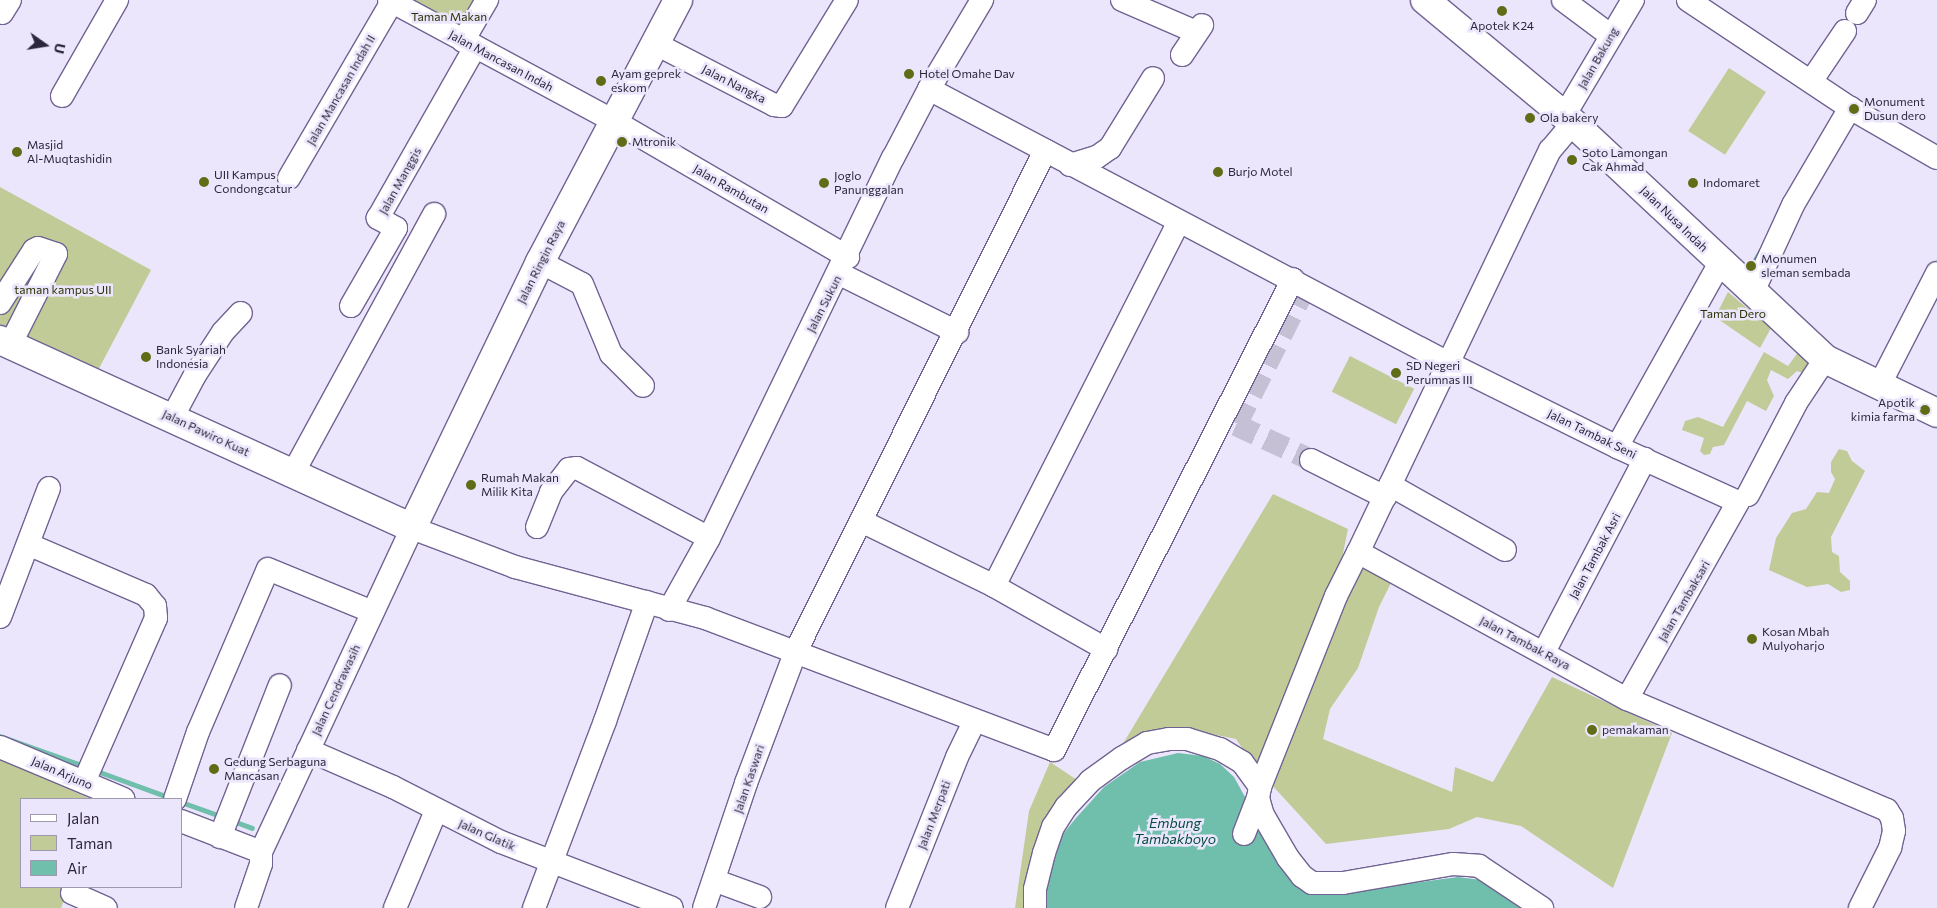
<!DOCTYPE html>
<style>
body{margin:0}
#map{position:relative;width:1937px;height:908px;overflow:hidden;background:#ece6fc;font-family:Commissioner,sans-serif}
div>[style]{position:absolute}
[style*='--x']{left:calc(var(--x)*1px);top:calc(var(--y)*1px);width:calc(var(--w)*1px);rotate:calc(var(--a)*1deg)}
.green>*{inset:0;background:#c0cb97;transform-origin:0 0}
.water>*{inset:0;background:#70beac}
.stream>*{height:5px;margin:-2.5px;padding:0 2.5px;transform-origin:2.5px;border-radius:2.5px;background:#70beac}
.minor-tunnel>*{height:22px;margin-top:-11px;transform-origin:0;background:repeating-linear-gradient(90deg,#c6c0d5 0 22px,transparent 0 33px)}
.roads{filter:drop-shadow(1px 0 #716392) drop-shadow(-1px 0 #716392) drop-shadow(0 1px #716392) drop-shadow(0 -1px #716392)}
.minor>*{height:22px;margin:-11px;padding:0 11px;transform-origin:11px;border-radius:11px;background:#fff}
.major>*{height:28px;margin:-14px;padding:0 14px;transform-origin:14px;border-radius:14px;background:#fff}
.dots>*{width:14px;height:14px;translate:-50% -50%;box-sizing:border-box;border:2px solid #ece6fc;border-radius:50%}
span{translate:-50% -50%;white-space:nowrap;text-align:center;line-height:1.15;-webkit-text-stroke:5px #ece6fc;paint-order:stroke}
.park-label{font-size:12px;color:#2b3202}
.poi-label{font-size:12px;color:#2c263b}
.left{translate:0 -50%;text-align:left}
.right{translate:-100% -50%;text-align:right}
.street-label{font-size:12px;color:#2c263b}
.water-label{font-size:14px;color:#034b40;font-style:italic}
.legend{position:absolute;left:20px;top:798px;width:162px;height:90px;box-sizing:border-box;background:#ece6fc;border:1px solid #9f99af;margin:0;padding:6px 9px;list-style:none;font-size:15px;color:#2c263b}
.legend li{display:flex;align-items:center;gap:10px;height:25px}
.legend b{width:25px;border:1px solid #9f99af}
.north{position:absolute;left:20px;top:20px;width:50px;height:50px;-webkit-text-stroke:4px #ece6fc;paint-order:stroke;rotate:103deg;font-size:14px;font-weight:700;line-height:20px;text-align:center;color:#2c263b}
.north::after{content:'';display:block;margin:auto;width:18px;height:22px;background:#2c263b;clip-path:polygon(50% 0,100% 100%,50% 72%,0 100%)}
</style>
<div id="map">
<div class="green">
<i style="clip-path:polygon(414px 0,481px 0,454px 41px,408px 9px)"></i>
<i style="left:1729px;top:68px;width:44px;height:75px;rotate:33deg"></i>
<i style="clip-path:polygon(0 187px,151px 270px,95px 376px,0 326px)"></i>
<i style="clip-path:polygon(1728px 292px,1771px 328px,1760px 348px,1715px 317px)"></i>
<i style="clip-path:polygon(1799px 351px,1820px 367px,1810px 376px,1797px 371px,1788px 379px,1771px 370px,1767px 380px,1774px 396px,1766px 411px,1747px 401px,1724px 445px,1713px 447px,1710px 454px,1704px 455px,1700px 451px,1704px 438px,1682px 430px,1685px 421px,1698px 417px,1723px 427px,1764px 352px,1788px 366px)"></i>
<i style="left:1350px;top:356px;width:72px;height:40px;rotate:27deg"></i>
<i style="clip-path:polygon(1839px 449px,1847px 451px,1852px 461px,1865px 471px,1831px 537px,1832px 552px,1839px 556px,1840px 572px,1850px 581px,1850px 590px,1841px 592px,1828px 584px,1807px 587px,1769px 570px,1776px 538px,1792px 513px,1806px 509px,1817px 492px,1829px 493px,1835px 479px,1831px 472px,1831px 462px)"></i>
<i style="clip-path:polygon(1273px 494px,1348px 529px,1334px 597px,1261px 776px,1236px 739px,1187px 729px,1109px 767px)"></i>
<i style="clip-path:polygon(1359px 558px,1394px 577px,1379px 607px,1358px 668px,1330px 709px,1323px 739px,1452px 792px,1455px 767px,1493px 782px,1552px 677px,1672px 733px,1613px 888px,1521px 826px,1477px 817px,1449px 829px,1326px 844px,1269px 782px)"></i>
<i style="clip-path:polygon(0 759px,91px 799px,21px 799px,21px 887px,69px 887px,61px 908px,0 908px)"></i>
<i style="clip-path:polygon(1050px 762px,1083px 784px,1055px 822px,1034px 908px,1015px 908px,1029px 811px)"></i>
</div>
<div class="water">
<i style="clip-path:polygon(1178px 753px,1203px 756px,1220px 764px,1234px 777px,1289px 877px,1306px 891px,1324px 895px,1458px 877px,1481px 880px,1523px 908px,1043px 908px,1043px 889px,1059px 839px,1076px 818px,1104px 787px,1140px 762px)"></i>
</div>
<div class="stream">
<i style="--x:1755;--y:272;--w:7;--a:-124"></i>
<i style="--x:1751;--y:266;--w:19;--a:-58"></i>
<i style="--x:0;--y:736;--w:89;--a:19.7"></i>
<i style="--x:94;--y:770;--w:82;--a:20"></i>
<i style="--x:181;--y:802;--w:45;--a:19.7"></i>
<i style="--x:233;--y:821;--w:20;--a:20"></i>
</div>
<div class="minor-tunnel">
<i style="--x:1306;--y:286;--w:156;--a:116.7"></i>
<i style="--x:1236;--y:425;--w:83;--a:25"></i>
</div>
<div class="roads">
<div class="minor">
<i style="--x:389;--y:0;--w:255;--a:28.3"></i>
<i style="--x:614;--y:121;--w:271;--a:30.2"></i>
<i style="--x:1122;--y:0;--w:81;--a:23.4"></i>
<i style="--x:1563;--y:0;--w:59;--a:36.7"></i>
<i style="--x:1688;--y:0;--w:195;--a:33.7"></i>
<i style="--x:1850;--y:108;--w:100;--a:29.9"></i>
<i style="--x:2;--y:13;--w:15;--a:-58"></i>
<i style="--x:1857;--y:13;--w:15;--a:-58"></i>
<i style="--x:463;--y:41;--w:48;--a:-59.7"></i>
<i style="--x:656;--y:44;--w:133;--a:27.3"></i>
<i style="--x:774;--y:105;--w:8;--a:7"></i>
<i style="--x:782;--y:106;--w:124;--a:-58.5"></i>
<i style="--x:1182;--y:55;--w:36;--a:-56"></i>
<i style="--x:1812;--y:80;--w:59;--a:-56"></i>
<i style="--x:929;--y:89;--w:587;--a:27.83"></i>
<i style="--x:1448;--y:363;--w:189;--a:26.4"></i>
<i style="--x:1617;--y:447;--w:133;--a:24.4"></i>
<i style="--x:1738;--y:502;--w:226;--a:119.4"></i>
<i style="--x:62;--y:96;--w:111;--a:-60.2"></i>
<i style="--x:1564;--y:116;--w:135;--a:-59.3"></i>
<i style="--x:1573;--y:123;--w:35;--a:130"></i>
<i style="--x:1550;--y:150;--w:445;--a:115.5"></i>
<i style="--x:1358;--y:552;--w:307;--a:28.7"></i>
<i style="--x:1627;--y:699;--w:283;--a:23.1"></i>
<i style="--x:1887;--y:810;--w:9;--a:58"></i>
<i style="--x:1892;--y:818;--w:13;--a:81"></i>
<i style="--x:1894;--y:831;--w:17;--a:103"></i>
<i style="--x:1890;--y:848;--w:67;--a:116.6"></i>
<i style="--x:1070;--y:165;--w:28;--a:-17"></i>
<i style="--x:1097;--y:157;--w:16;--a:-35"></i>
<i style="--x:1110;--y:148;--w:82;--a:-58.4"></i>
<i style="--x:289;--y:178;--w:204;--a:-59.7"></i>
<i style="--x:540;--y:262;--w:47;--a:27.6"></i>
<i style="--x:582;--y:284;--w:76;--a:67.5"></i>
<i style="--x:611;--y:354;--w:45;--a:45"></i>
<i style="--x:840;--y:274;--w:131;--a:26.4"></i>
<i style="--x:1753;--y:292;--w:96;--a:-65.3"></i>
<i style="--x:1793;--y:205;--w:113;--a:-59.6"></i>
<i style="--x:0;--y:303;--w:63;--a:-57.3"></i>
<i style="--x:34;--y:250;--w:4;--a:-27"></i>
<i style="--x:38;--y:248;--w:19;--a:18"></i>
<i style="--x:56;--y:254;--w:102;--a:116.8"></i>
<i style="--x:351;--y:306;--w:90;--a:-60"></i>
<i style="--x:396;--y:228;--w:21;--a:-151"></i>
<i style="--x:378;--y:218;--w:197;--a:-60.4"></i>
<i style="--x:1879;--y:386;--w:127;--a:-62.8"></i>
<i style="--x:172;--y:418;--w:49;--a:-61.9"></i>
<i style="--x:195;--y:375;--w:51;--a:-56.9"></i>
<i style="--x:223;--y:332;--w:26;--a:-47"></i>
<i style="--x:1617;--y:447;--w:211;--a:-60.8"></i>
<i style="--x:1311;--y:460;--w:83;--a:26.6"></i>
<i style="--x:293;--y:473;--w:295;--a:-61.4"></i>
<i style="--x:1390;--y:485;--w:132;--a:29.5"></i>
<i style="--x:1748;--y:495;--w:104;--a:-62.4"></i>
<i style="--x:1796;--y:403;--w:53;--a:-56.6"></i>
<i style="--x:861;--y:521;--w:148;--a:26"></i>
<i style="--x:994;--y:586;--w:129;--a:29.4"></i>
<i style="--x:537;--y:527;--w:38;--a:-68"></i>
<i style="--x:551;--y:492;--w:29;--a:-52"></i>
<i style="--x:569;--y:469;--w:8;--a:-7"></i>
<i style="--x:577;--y:468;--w:149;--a:27.9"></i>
<i style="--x:30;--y:545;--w:126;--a:23.3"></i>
<i style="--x:146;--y:595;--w:14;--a:51"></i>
<i style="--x:155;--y:606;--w:12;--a:85"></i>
<i style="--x:156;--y:618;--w:179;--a:113.7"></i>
<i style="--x:994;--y:586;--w:408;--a:-63.1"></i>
<i style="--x:669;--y:610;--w:82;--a:-60.9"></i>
<i style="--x:709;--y:538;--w:422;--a:-64.2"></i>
<i style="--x:893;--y:158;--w:78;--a:-62.4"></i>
<i style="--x:929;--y:89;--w:104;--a:-59.2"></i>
<i style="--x:0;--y:617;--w:138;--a:-69.2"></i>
<i style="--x:1544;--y:652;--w:218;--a:-62.4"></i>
<i style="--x:0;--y:747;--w:134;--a:22.8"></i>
<i style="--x:308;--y:750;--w:93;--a:23.5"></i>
<i style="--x:393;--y:787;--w:121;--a:27"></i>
<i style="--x:501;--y:842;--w:183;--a:21.1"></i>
<i style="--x:1260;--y:787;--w:206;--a:-68.3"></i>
<i style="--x:1336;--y:596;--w:49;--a:-63.4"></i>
<i style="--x:175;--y:799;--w:71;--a:-71.1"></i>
<i style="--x:198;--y:732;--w:177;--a:-66.8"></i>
<i style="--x:268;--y:569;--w:113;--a:22.3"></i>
<i style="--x:181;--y:821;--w:86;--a:21.2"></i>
<i style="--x:1244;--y:834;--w:39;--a:-69"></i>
<i style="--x:220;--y:837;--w:163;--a:-68.5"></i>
<i style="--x:716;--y:881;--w:47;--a:20"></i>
<i style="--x:72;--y:893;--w:37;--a:24"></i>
<i style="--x:246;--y:908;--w:46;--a:-71.2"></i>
<i style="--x:261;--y:864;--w:12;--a:-90"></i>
<i style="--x:261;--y:852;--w:357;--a:-65"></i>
<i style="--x:412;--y:528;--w:110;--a:20.7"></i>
<i style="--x:515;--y:567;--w:197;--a:15"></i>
<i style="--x:705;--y:618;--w:373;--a:20.7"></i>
<i style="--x:1054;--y:750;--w:528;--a:-63.1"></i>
<i style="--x:395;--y:908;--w:105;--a:-67.1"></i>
<i style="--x:534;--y:908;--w:200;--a:-69.2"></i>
<i style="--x:605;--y:721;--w:126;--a:-70.6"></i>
<i style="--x:704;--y:908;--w:132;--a:-71.4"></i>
<i style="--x:746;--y:783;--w:141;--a:-69.3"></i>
<i style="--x:796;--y:651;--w:559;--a:-63.53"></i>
<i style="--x:897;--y:908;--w:162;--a:-68.3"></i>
<i style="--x:957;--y:757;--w:39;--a:-64"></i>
<i style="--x:1035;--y:908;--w:19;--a:-90"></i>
<i style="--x:1035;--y:889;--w:37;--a:-76"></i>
<i style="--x:1044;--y:853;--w:28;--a:-71"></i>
<i style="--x:1053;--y:827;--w:24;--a:-57"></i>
<i style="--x:1066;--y:807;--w:35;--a:-47"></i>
<i style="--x:1090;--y:781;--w:39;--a:-36"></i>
<i style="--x:1122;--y:758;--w:29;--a:-31"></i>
<i style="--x:1147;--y:743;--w:22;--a:-10"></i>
<i style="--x:1169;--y:739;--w:18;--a:0"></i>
<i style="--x:1187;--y:739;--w:34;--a:17"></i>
<i style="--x:1220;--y:749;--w:26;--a:31"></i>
<i style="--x:1242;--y:762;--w:31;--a:54"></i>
<i style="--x:1260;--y:787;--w:11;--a:100"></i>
<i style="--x:1258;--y:798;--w:18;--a:74"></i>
<i style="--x:1263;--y:815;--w:50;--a:59.8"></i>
<i style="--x:1288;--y:858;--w:23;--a:52"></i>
<i style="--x:1302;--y:876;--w:12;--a:35"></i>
<i style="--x:1312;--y:883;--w:31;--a:0"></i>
<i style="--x:1343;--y:883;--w:112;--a:-9.8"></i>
<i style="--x:1453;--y:864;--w:26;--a:4"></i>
<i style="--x:1479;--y:866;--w:76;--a:33.7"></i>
</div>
<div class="major">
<i style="--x:1425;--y:0;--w:192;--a:39.7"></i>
<i style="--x:1573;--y:123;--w:345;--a:43.1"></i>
<i style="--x:1825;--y:359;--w:124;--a:25.7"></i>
<i style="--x:0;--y:340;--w:453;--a:24.5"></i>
<i style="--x:412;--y:528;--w:295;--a:-64.3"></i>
<i style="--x:540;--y:262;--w:296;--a:-62.2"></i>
</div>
</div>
<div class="dots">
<i style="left:1502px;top:11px;background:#616d16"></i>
<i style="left:909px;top:74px;background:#616d16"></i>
<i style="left:601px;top:81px;background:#616d16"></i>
<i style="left:1854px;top:109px;background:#616d16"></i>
<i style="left:1530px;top:118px;background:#616d16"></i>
<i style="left:622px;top:142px;background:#616d16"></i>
<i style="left:17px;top:152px;background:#616d16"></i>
<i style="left:1572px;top:160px;background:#616d16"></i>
<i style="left:1218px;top:172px;background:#616d16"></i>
<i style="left:204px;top:182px;background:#616d16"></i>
<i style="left:824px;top:183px;background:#616d16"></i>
<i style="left:1693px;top:183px;background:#616d16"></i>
<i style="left:1751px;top:266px;background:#616d16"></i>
<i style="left:146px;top:357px;background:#616d16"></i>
<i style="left:1396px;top:373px;background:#616d16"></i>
<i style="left:1925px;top:410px;background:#616d16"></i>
<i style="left:471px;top:485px;background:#616d16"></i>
<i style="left:1752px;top:639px;background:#616d16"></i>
<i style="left:1592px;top:730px;background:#616d16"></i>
<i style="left:214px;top:769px;background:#616d16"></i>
</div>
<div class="park-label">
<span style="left:449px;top:17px">Taman Makan</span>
<span style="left:63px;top:290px">taman kampus UII</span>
<span style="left:1733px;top:314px">Taman Dero</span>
</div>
<div class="poi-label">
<span style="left:1502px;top:26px">Apotek K24</span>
<span class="left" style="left:611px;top:81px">Ayam geprek<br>eskom</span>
<span class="left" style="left:919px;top:74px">Hotel Omahe Dav</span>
<span class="left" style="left:1864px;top:109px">Monument<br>Dusun dero</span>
<span class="left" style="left:1540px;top:118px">Ola bakery</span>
<span class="left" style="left:632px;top:142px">Mtronik</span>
<span class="left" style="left:27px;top:152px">Masjid<br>Al-Muqtashidin</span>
<span class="left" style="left:1582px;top:160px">Soto Lamongan<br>Cak Ahmad</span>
<span class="left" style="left:1228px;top:172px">Burjo Motel</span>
<span class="left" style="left:214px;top:182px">UII Kampus<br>Condongcatur</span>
<span class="left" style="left:834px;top:183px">Joglo<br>Panunggalan</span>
<span class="left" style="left:1703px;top:183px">Indomaret</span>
<span class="left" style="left:1761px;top:266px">Monumen<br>sleman sembada</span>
<span class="left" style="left:156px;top:357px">Bank Syariah<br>Indonesia</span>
<span class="left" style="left:1406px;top:373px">SD Negeri<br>Perumnas III</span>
<span class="right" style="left:1915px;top:410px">Apotik<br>kimia farma</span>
<span class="left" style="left:481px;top:485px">Rumah Makan<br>Milik Kita</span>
<span class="left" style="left:1762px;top:639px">Kosan Mbah<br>Mulyoharjo</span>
<span class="left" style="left:1602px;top:730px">pemakaman</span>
<span class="left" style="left:224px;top:769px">Gedung Serbaguna<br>Mancasan</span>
</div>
<div class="street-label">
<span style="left:1598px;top:58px;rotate:-60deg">Jalan Bakung</span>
<span style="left:501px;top:61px;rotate:28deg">Jalan Mancasan Indah</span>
<span style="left:734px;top:84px;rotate:27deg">Jalan Nangka</span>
<span style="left:341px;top:90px;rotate:-60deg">Jalan Mancasan Indah II</span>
<span style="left:400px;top:181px;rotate:-61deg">Jalan Manggis</span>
<span style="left:731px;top:189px;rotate:30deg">Jalan Rambutan</span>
<span style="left:1674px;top:219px;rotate:44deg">Jalan Nusa Indah</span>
<span style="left:541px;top:262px;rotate:-63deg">Jalan Ringin Raya</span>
<span style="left:824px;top:304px;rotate:-63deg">Jalan Sukun</span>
<span style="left:206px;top:433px;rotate:25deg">Jalan Pawiro Kuat</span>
<span style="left:1592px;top:434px;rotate:26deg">Jalan Tambak Seni</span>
<span style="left:1595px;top:556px;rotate:-62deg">Jalan Tambak Asri</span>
<span style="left:1684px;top:601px;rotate:-60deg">Jalan Tambaksari</span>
<span style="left:1525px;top:643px;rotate:28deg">Jalan Tambak Raya</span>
<span style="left:336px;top:690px;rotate:-65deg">Jalan Cendrawasih</span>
<span style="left:62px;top:773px;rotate:23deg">Jalan Arjuno</span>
<span style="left:749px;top:779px;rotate:-71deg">Jalan Kaswari</span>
<span style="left:934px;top:815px;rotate:-69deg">Jalan Merpati</span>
<span style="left:487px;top:835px;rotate:24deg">Jalan Glatik</span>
</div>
<div class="water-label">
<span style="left:1175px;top:831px">Embung<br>Tambakboyo</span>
</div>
<ul class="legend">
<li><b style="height:6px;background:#fff"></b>Jalan</li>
<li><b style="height:14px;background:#c0cb97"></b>Taman</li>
<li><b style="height:14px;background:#70beac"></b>Air</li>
</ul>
<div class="north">U</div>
</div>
